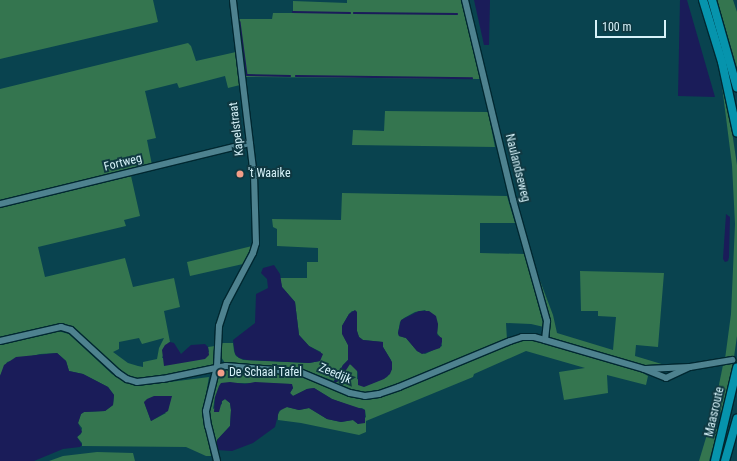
<!DOCTYPE html>
<style>
body{margin:0}
#map{position:relative;width:737px;height:461px;overflow:hidden;background:#09434f;font-family:"Roboto Condensed",sans-serif}
div>[style]{position:absolute}
[style*='--x']{left:calc(var(--x)*1px);top:calc(var(--y)*1px);width:calc(var(--w)*1px);rotate:calc(var(--a)*1deg)}
.green>*{inset:0;background:#34754f}
.water>*{inset:0;background:#1a1c59}
.stream>*{height:1.5px;margin:-0.75px;padding:0 0.75px;transform-origin:0.75px;border-radius:0.75px;background:#1a1c59}
.roads{filter:drop-shadow(1px 0 #002831) drop-shadow(-1px 0 #002831) drop-shadow(0 1px #002831) drop-shadow(0 -1px #002831)}
.minor>*{height:6px;margin:-3px;padding:0 3px;transform-origin:3px;border-radius:3px;background:#4e828f}
.highway>*{height:8px;margin:-4px;padding:0 4px;transform-origin:4px;border-radius:4px;background:#0694ad}
.dots>*{width:11px;height:11px;translate:-50% -50%;box-sizing:border-box;border:2px solid #0f3841;border-radius:50%}
span{translate:-50% -50%;white-space:nowrap;text-align:center;line-height:1.15;-webkit-text-stroke:4px #0f3841;paint-order:stroke}
.street-label{font-size:12px;color:#d7f2f9}
.poi-label{font-size:12px;color:#d7f2f9}
.left{translate:0 -50%;text-align:left}
.scale{position:absolute;left:595px;top:20px;width:71px;height:18px;box-sizing:border-box;border:2px solid #d7f2f9;border-top:0;padding-left:5px;font-size:12px;line-height:14px;white-space:nowrap;color:#d7f2f9;-webkit-text-stroke:3px #0f3841;paint-order:stroke}
</style>
<div id="map">
<div class="green">
<i style="clip-path:polygon(0 0,153px 0,158px 22px,0 59px)"></i>
<i style="clip-path:polygon(347px 0,461px 0,480px 79px,245px 77px,238px 19px,272px 19px,273px 13px,293px 13px,293px 1px,347px 3px)"></i>
<i style="clip-path:polygon(717px 0,733px 0,737px 12px,737px 68px)"></i>
<i style="clip-path:polygon(188px 43px,191px 46px,196px 61px,236px 52px,240px 85px,228px 88px,225px 76px,179px 88px,177px 83px,145px 91px,156px 138px,147px 140px,152px 165px,0 201px,0 89px)"></i>
<i style="clip-path:polygon(721px 78px,729px 112px,737px 165px,737px 336px,734px 357px,725px 359px,731px 314px,735px 224px,732px 165px)"></i>
<i style="clip-path:polygon(385px 111px,488px 112px,495px 147px,352px 145px,353px 130px,384px 131px)"></i>
<i style="clip-path:polygon(evenodd,131px 176px,140px 216px,124px 220px,126px 226px,38px 247px,45px 277px,125px 258px,133px 287px,174px 278px,180px 307px,164px 311px,170px 342px,168px 343px,162px 358px,209px 352px,208px 347px,215px 346px,213px 366px,147px 380px,137px 380px,128px 378px,71px 329px,0 338px,0 207px,131px 176px,139px 338px,142px 344px,164px 338px,159px 348px,157px 359px,143px 362px,143px 367px,138px 366px,128px 363px,113px 352px,119px 349px,119px 342px,139px 338px)"></i>
<i style="clip-path:polygon(evenodd,342px 193px,507px 196px,515px 223px,480px 223px,480px 253px,525px 254px,544px 327px,531px 324px,506px 323px,507px 340px,378px 392px,365px 394px,335px 383px,342px 377px,348px 364px,353px 365px,357px 370px,357px 379px,370px 384px,387px 377px,392px 369px,391px 360px,383px 347px,383px 342px,363px 340px,359px 337px,357px 331px,357px 312px,352px 311px,349px 314px,342px 326px,344px 337px,348px 345px,348px 360px,343px 365px,334px 381px,307px 371px,295px 369px,225px 363px,221px 357px,220px 343px,233px 343px,234px 351px,236px 356px,243px 360px,309px 363px,320px 361px,321px 352px,309px 346px,299px 335px,295px 302px,282px 287px,280px 278px,307px 278px,307px 262px,318px 262px,318px 248px,277px 246px,277px 229px,273px 227px,272px 219px,341px 220px,342px 193px,425px 310px,438px 324px,437px 333px,440px 337px,442px 346px,425px 354px,417px 351px,406px 338px,399px 336px,398px 333px,400px 322px,404px 318px,415px 312px,425px 310px)"></i>
<i style="clip-path:polygon(252px 246px,243px 264px,190px 276px,187px 262px)"></i>
<i style="clip-path:polygon(536px 270px,553px 315px,557px 333px,613px 350px,616px 317px,598px 316px,598px 311px,581px 311px,580px 271px,664px 273px,658px 347px,636px 345px,635px 356px,665px 365px,640px 366px,550px 338px,549px 319px)"></i>
<i style="clip-path:polygon(evenodd,58px 331px,69px 334px,112px 374px,128px 383px,146px 385px,209px 377px,203px 411px,211px 456px,206px 456px,186px 447px,82px 446px,82px 443px,77px 437px,81px 434px,82px 428px,78px 423px,81px 414px,84px 412px,105px 411px,113px 405px,114px 395px,108px 387px,83px 374px,69px 371px,66px 361px,57px 353px,40px 354px,7px 362px,0 376px,0 345px,58px 331px,144px 402px,166px 413px,151px 421px,144px 402px)"></i>
<i style="clip-path:polygon(535px 339px,638px 370px,648px 376px,646px 385px,607px 375px,608px 393px,564px 400px,559px 372px,585px 368px,526px 351px,474px 374px,473px 377px,366px 421px,366px 432px,359px 435px,301px 423px,278px 420px,278px 414px,282px 408px,287px 407px,299px 410px,309px 408px,327px 419px,341px 422px,353px 420px,358px 424px,366px 417px,365px 410px,362px 408px,356px 408px,332px 399px,314px 388px,307px 389px,293px 396px,290px 393px,293px 388px,291px 384px,238px 383px,215px 397px,213px 409px,222px 404px,222px 401px,225px 399px,230px 403px,231px 410px,230px 426px,217px 440px,216px 446px,209px 410px,217px 375px,222px 370px,295px 374px,307px 377px,356px 397px,370px 399px,399px 389px,518px 341px)"></i>
<i style="clip-path:polygon(733px 362px,729px 383px,722px 413px,714px 409px,723px 365px)"></i>
<i style="clip-path:polygon(711px 429px,718px 429px,709px 461px,699px 461px,708px 431px)"></i>
<i style="clip-path:polygon(97px 452px,133px 453px,135px 461px,49px 461px,63px 456px)"></i>
</div>
<div class="water">
<i style="clip-path:polygon(474px 0,490px 0,489px 45px,484px 45px)"></i>
<i style="clip-path:polygon(680px 0,687px 0,715px 97px,678px 96px)"></i>
<i style="clip-path:polygon(726px 214px,730px 217px,729px 257px,728px 261px,725px 262px,723px 259px)"></i>
<i style="clip-path:polygon(274px 265px,280px 274px,282px 287px,295px 302px,299px 335px,309px 346px,323px 354px,320px 361px,309px 363px,247px 360px,239px 358px,235px 354px,233px 340px,255px 323px,256px 294px,268px 288px,267px 279px,261px 273px,263px 268px)"></i>
<i style="clip-path:polygon(355px 310px,357px 312px,357px 331px,359px 337px,363px 340px,383px 342px,383px 347px,392px 362px,392px 369px,390px 374px,384px 379px,364px 387px,358px 385px,358px 372px,350px 364px,339px 381px,335px 383px,334px 381px,343px 365px,348px 360px,348px 345px,342px 334px,342px 326px,349px 314px)"></i>
<i style="clip-path:polygon(419px 311px,429px 311px,436px 316px,438px 324px,437px 335px,442px 338px,442px 342px,440px 348px,422px 354px,417px 351px,406px 338px,399px 336px,398px 333px,401px 320px)"></i>
<i style="clip-path:polygon(170px 342px,174px 343px,181px 354px,191px 345px,205px 344px,208px 347px,209px 355px,205px 359px,164px 366px,162px 350px,165px 345px)"></i>
<i style="clip-path:polygon(57px 353px,66px 361px,69px 371px,83px 374px,108px 387px,114px 395px,113px 405px,105px 411px,84px 412px,81px 414px,78px 423px,82px 432px,77px 437px,82px 445px,80px 447px,63px 449px,34px 461px,0 461px,0 376px,4px 365px,16px 357px)"></i>
<i style="clip-path:polygon(230px 382px,245px 384px,255px 382px,292px 384px,293px 388px,290px 393px,293px 396px,307px 389px,314px 388px,332px 399px,365px 410px,365px 423px,358px 424px,353px 420px,341px 422px,327px 419px,309px 408px,299px 410px,287px 407px,279px 411px,275px 427px,253px 443px,232px 451px,217px 450px,217px 440px,230px 426px,231px 410px,230px 403px,225px 399px,222px 401px,219px 412px,214px 412px,215px 397px,219px 386px,221px 383px)"></i>
<i style="clip-path:polygon(154px 396px,172px 396px,168px 411px,151px 421px,144px 402px,147px 399px)"></i>
</div>
<div class="stream">
<i style="--x:293;--y:12;--w:57;--a:1"></i>
<i style="--x:354;--y:13;--w:103;--a:0.6"></i>
<i style="--x:240;--y:22;--w:53;--a:82.5"></i>
<i style="--x:247;--y:75;--w:43;--a:1.3"></i>
<i style="--x:296;--y:76;--w:176;--a:0.7"></i>
</div>
<div class="roads">
<div class="minor">
<i style="--x:465;--y:0;--w:206;--a:76.5"></i>
<i style="--x:513;--y:200;--w:126;--a:74.3"></i>
<i style="--x:547;--y:321;--w:19;--a:96"></i>
<i style="--x:0;--y:204;--w:257;--a:-13.7"></i>
<i style="--x:0;--y:341;--w:63;--a:-12.9"></i>
<i style="--x:61;--y:327;--w:10;--a:17"></i>
<i style="--x:71;--y:330;--w:64;--a:42.5"></i>
<i style="--x:118;--y:373;--w:11;--a:34"></i>
<i style="--x:127;--y:379;--w:10;--a:17"></i>
<i style="--x:137;--y:382;--w:26;--a:-7"></i>
<i style="--x:163;--y:379;--w:64;--a:-11.7"></i>
<i style="--x:226;--y:366;--w:74;--a:4.6"></i>
<i style="--x:300;--y:372;--w:54;--a:22.8"></i>
<i style="--x:350;--y:393;--w:15;--a:11"></i>
<i style="--x:365;--y:396;--w:14;--a:-8"></i>
<i style="--x:379;--y:394;--w:21;--a:-19"></i>
<i style="--x:399;--y:387;--w:120;--a:-22.5"></i>
<i style="--x:510;--y:341;--w:13;--a:-18"></i>
<i style="--x:522;--y:337;--w:12;--a:0"></i>
<i style="--x:534;--y:337;--w:11;--a:15"></i>
<i style="--x:545;--y:340;--w:103;--a:16.3"></i>
<i style="--x:644;--y:369;--w:24;--a:22"></i>
<i style="--x:666;--y:378;--w:26;--a:-25"></i>
<i style="--x:646;--y:369;--w:44;--a:-2.6"></i>
<i style="--x:690;--y:367;--w:43;--a:-9.5"></i>
<i style="--x:217;--y:461;--w:36;--a:-104"></i>
<i style="--x:208;--y:426;--w:15;--a:-98"></i>
<i style="--x:206;--y:411;--w:45;--a:-76"></i>
<i style="--x:217;--y:367;--w:41;--a:-87.2"></i>
<i style="--x:219;--y:326;--w:25;--a:-72"></i>
<i style="--x:227;--y:302;--w:55;--a:-62"></i>
<i style="--x:253;--y:253;--w:10;--a:-73"></i>
<i style="--x:256;--y:243;--w:66;--a:-91.7"></i>
<i style="--x:254;--y:177;--w:178;--a:-96.8"></i>
</div>
<div class="highway">
<i style="--x:703;--y:0;--w:65;--a:73"></i>
<i style="--x:722;--y:62;--w:72;--a:77.9"></i>
<i style="--x:712;--y:0;--w:91;--a:74.1"></i>
<i style="--x:715;--y:461;--w:96;--a:-76.7"></i>
<i style="--x:725;--y:461;--w:44;--a:-74.1"></i>
</div>
</div>
<div class="dots">
<i style="left:240px;top:174px;background:#f49e88"></i>
<i style="left:221px;top:373px;background:#f49e88"></i>
</div>
<div class="street-label">
<span style="left:237px;top:129px;rotate:-97deg">Kapelstraat</span>
<span style="left:123px;top:163px;rotate:-14deg">Fortweg</span>
<span style="left:517px;top:168px;rotate:76deg">Naulandseweg</span>
<span style="left:335px;top:374px;rotate:23deg">Zeedijk</span>
<span style="left:715px;top:412px;rotate:-77deg">Maasroute</span>
</div>
<div class="poi-label">
<span class="left" style="left:248px;top:174px">'t Waaike</span>
<span class="left" style="left:229px;top:373px">De Schaal Tafel</span>
</div>
<div class="scale">100 m</div>
</div>
